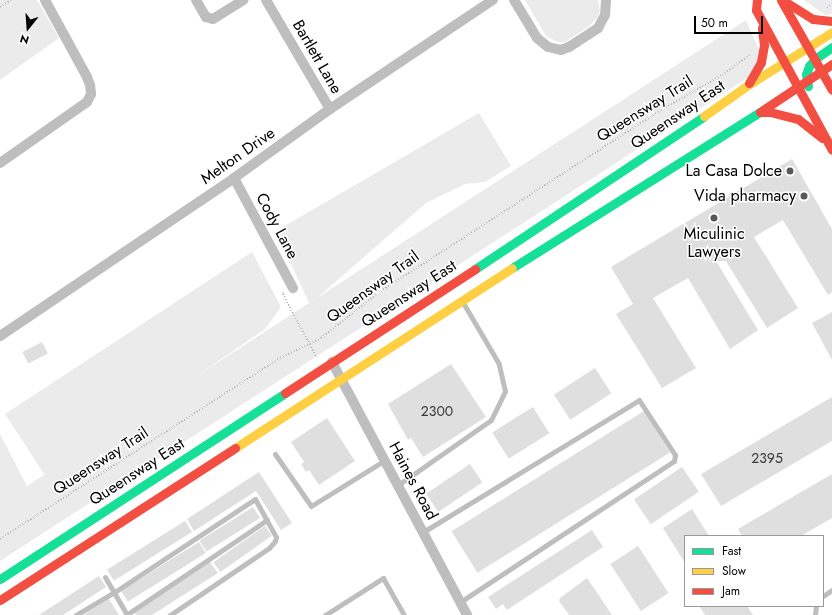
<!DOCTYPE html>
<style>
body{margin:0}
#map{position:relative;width:832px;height:615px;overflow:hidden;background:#fff;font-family:Jost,sans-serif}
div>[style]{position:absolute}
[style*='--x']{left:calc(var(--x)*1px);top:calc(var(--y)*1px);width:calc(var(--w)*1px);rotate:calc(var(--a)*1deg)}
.green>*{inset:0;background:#ebebeb}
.building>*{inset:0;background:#dfdfdf;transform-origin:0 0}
.path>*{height:1.5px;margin-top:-0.75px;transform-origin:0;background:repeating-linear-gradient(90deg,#b9b9b9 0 1px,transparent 0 3px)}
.lane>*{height:5px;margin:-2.5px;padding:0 2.5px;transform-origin:2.5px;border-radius:2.5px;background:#bebebe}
.street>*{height:10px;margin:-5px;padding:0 5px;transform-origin:5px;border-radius:5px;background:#bebebe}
.fast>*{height:9px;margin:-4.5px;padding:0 4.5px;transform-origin:4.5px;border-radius:4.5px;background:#16e098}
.slow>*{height:9px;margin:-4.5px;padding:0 4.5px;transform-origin:4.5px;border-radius:4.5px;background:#ffcf43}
.jam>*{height:9px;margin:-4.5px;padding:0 4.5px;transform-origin:4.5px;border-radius:4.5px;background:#f24e42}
.dots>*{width:11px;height:11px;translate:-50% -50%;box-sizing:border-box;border:2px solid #fff;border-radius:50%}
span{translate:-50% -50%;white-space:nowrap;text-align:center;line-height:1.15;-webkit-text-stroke:3px #fff;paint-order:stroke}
.number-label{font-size:14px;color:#383838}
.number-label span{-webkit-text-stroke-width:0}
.street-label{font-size:16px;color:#000}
.poi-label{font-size:16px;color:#000}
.right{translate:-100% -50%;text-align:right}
.legend{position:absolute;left:684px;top:535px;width:140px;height:72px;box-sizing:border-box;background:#fff;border:1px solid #999;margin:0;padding:5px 7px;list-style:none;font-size:12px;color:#000}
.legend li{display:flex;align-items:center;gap:8px;height:20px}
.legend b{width:20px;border:1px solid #999}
.north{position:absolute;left:8px;top:8px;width:40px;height:40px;-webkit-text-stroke:3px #fff;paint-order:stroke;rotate:197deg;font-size:11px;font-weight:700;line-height:16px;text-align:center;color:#000}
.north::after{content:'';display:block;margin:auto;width:14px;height:18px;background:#000;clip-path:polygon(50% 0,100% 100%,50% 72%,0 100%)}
.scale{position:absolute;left:694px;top:16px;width:69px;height:18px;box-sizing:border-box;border:2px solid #000;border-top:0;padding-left:5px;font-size:12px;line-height:14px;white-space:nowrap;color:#000;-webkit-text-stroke:3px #fff;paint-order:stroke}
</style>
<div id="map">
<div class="green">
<i style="clip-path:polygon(0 0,37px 0,59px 38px,0 80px)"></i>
<i style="clip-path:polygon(525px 0,598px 0,600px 11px,597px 18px,588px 27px,565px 42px,558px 42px,546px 36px)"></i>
<i style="clip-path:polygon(804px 0,832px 0,832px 14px,825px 15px)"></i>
<i style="clip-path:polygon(746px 20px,766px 66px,0 561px,0 434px,27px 486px,47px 473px,44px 474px,5px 414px,252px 252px,281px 307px,265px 329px,192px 379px,309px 303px,276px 231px,479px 113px,511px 166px,485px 182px,465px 184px,426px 203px,317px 298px)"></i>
</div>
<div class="building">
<i style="clip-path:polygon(792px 159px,832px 229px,832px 292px,828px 295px,783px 220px,754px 237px,798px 308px,767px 328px,726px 261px,716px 261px,758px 330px,730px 349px,688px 278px,653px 298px,696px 368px,662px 388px,616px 314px,633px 304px,611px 267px)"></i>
<i style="clip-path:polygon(832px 312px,832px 360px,812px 323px)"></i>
<i style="left:42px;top:342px;width:13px;height:22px;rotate:63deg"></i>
<i style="clip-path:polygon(451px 364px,486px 417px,423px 457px,411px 438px,408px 440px,388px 404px)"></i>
<i style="left:595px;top:368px;width:30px;height:49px;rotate:57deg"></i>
<i style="clip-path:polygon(832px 397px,832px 441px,721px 506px,701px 474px)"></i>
<i style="left:533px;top:407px;width:31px;height:48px;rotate:58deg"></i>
<i style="left:644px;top:411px;width:49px;height:227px;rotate:58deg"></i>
<i style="clip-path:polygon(327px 418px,355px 461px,319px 485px,309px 470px,306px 472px,301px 464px,304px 462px,291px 442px)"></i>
<i style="left:470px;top:464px;width:22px;height:53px;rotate:56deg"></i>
<i style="left:682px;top:467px;width:30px;height:58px;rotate:56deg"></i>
<i style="clip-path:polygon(259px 472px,292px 523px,281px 530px,256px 491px,194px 531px,187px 519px)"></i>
<i style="clip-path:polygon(832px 474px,832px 518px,801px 536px,742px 536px,738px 529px)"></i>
<i style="left:253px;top:507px;width:13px;height:63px;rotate:58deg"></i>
<i style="clip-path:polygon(692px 509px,709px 536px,685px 536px,685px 563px,663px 528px)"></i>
<i style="left:185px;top:521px;width:13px;height:92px;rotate:58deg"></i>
<i style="left:265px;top:526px;width:12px;height:63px;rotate:55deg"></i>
<i style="clip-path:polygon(592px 530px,603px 547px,507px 610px,503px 604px,496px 609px,488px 597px)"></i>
<i style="left:199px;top:542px;width:13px;height:92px;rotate:58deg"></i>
<i style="left:638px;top:546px;width:56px;height:33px;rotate:57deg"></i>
<i style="clip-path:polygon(210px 562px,218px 573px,152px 615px,136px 615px,133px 611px)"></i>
<i style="clip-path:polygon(99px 576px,106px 587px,63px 615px,39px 615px)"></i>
<i style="clip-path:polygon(587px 578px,612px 615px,569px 615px,559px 601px,560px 598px)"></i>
<i style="clip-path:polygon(109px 599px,119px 615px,83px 615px)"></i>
<i style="clip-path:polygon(702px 606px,747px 606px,753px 615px,705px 615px,700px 607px)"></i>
</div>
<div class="path">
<i style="--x:0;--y:7;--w:13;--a:-32"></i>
<i style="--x:827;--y:8;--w:6;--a:-39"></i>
<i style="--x:284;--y:293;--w:1;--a:135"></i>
<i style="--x:283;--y:294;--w:72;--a:62"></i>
<i style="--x:0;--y:539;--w:333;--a:-32.9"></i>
<i style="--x:280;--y:358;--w:46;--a:-26"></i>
<i style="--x:321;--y:338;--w:73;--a:-38.3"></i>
<i style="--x:378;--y:293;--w:333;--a:-32.9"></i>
<i style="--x:658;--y:112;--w:74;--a:-30"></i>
<i style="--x:722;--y:75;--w:36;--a:-36"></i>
</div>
<div class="lane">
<i style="--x:275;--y:454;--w:63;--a:55.3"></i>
<i style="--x:311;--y:506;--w:87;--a:-31.9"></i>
<i style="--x:398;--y:485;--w:113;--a:-35"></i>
<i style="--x:491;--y:420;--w:32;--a:-64"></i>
<i style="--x:505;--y:391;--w:28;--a:-103"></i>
<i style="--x:499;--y:364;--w:73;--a:-120.4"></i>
<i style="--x:423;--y:532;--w:253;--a:-31.4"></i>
<i style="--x:639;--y:400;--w:66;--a:56.8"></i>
<i style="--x:675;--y:455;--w:6;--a:99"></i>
<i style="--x:674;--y:461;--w:256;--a:146.6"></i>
<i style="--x:105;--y:577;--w:44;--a:59.9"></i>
<i style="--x:823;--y:596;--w:11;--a:-34"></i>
<i style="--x:76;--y:615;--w:47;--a:-31"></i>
<i style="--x:116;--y:591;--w:167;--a:-33.5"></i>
<i style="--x:255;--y:499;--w:43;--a:61.1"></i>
<i style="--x:276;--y:537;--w:4;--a:104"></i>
<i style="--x:275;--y:541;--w:9;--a:131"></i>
<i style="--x:269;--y:548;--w:120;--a:145.9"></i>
<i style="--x:126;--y:615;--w:170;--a:-34"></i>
<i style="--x:325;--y:615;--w:69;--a:-32.5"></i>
<i style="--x:383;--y:578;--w:43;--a:60.4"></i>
<i style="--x:815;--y:615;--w:9;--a:-84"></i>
</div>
<div class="street">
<i style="--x:196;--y:0;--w:20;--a:60"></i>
<i style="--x:206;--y:17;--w:7;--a:16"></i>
<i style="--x:213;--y:19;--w:36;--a:-32"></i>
<i style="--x:266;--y:0;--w:126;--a:59.6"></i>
<i style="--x:514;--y:0;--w:44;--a:58.8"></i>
<i style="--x:537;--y:38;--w:14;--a:39"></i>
<i style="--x:548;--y:47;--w:13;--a:13"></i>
<i style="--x:561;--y:50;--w:9;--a:-21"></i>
<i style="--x:569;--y:47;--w:35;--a:-33"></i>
<i style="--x:598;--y:28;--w:15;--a:-62"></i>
<i style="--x:605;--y:15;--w:15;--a:-86"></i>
<i style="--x:0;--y:163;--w:106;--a:-35"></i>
<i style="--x:87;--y:102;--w:9;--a:-63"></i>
<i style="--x:91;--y:94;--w:9;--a:-96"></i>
<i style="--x:90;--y:85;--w:9;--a:-111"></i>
<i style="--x:87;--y:77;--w:88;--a:-118.6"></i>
<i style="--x:234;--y:178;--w:125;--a:61.8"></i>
<i style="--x:0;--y:336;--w:282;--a:-34"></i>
<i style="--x:234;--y:178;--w:118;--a:-35.7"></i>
<i style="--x:330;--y:109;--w:196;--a:-33.8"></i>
<i style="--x:332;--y:362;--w:287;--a:61.9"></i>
</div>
<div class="fast">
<i style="--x:808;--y:86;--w:12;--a:-99"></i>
<i style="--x:806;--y:74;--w:9;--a:-69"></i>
<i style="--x:809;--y:66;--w:9;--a:-49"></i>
<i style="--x:815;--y:59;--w:21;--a:-35"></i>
<i style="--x:512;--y:268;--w:297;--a:-32.2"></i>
<i style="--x:475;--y:269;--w:275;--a:-33.7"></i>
<i style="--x:0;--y:579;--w:340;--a:-33.1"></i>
</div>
<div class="slow">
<i style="--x:704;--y:116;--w:54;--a:-35.2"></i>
<i style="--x:748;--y:85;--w:99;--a:-32.2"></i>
<i style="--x:235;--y:448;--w:330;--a:-33"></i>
</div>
<div class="jam">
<i style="--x:757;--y:0;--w:10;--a:96"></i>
<i style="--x:756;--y:10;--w:159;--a:61.5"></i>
<i style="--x:781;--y:0;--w:103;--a:60.5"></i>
<i style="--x:784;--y:1;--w:34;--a:32"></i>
<i style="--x:813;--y:19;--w:19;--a:6"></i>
<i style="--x:749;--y:83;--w:24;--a:-60"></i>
<i style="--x:761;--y:62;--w:17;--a:-80"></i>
<i style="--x:764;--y:45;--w:17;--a:-97"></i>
<i style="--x:763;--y:110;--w:83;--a:-33.7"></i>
<i style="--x:760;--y:112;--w:10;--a:0"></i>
<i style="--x:770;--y:112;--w:29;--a:14"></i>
<i style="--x:798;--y:119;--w:31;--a:38"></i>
<i style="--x:285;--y:393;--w:227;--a:-33.1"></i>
<i style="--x:0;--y:600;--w:280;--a:-32.9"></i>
</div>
<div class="dots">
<i style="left:790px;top:171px;background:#595959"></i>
<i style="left:804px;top:196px;background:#595959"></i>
<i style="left:714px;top:218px;background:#595959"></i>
</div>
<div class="number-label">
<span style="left:437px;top:411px">2300</span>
<span style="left:767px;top:458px">2395</span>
</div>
<div class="street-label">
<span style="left:317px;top:57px;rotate:60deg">Bartlett Lane</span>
<span style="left:645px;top:109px;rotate:-32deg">Queensway Trail</span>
<span style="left:678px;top:115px;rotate:-34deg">Queensway East</span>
<span style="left:238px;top:156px;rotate:-35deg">Melton Drive</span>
<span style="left:277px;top:226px;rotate:62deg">Cody Lane</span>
<span style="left:373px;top:287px;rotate:-36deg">Queensway Trail</span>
<span style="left:409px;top:294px;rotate:-33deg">Queensway East</span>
<span style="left:101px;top:461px;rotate:-33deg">Queensway Trail</span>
<span style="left:137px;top:472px;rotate:-33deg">Queensway East</span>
<span style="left:413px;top:481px;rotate:62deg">Haines Road</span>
</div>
<div class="poi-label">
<span class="right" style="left:782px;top:171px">La Casa Dolce</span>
<span class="right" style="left:796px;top:196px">Vida pharmacy</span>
<span style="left:714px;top:243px">Miculinic<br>Lawyers</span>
</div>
<ul class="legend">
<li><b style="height:5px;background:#16e098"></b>Fast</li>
<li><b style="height:5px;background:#ffcf43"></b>Slow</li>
<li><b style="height:5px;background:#f24e42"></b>Jam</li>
</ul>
<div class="north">N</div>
<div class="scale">50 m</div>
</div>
